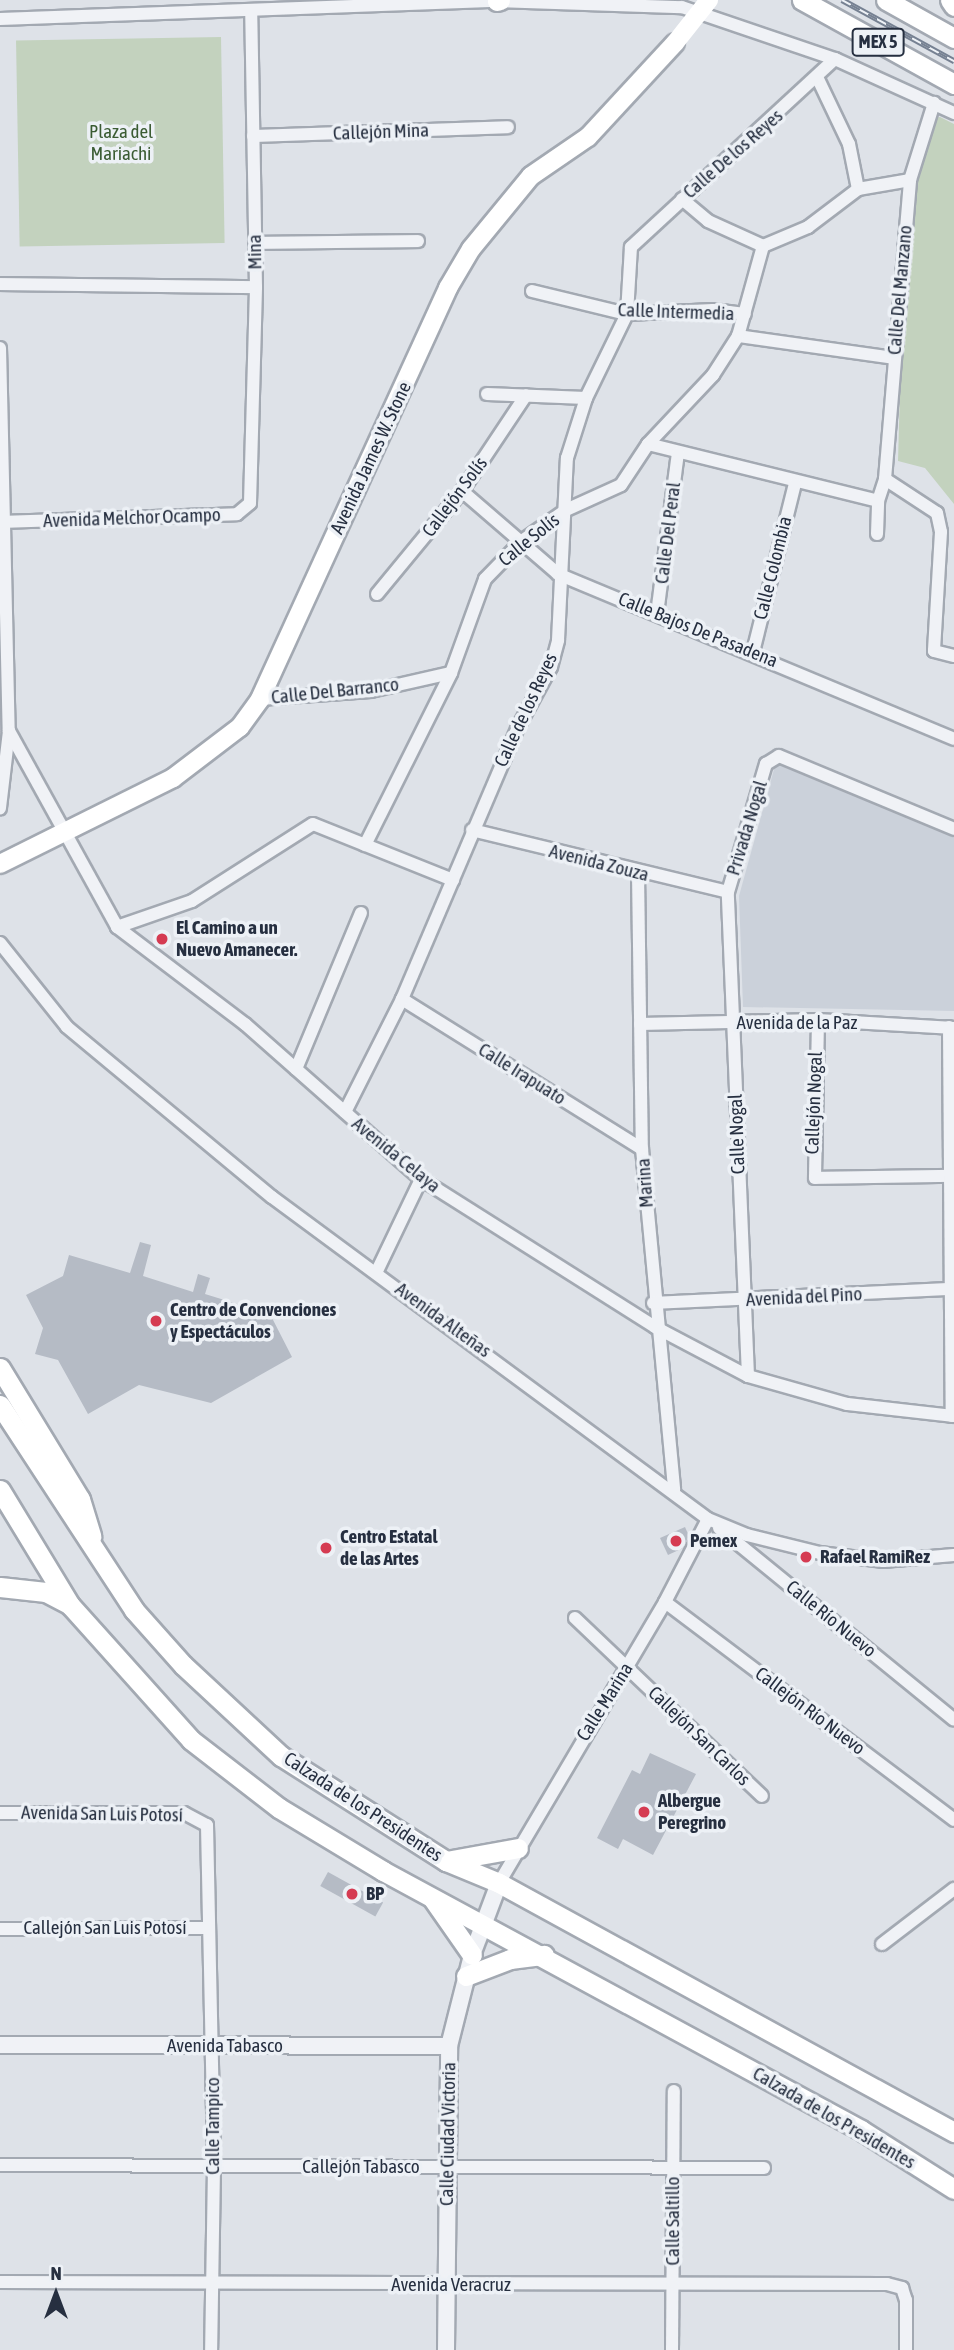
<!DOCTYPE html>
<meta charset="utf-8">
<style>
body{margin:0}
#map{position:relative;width:954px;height:2350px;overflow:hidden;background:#dee2e8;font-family:"Asap Condensed",sans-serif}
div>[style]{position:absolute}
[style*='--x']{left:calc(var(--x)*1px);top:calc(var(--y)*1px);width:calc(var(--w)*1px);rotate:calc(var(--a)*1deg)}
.built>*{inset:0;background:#cbd1da}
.green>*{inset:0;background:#c3d2be;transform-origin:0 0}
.building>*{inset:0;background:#b5bbc5;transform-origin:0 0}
.roads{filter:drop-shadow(2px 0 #a3a9b2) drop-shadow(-2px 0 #a3a9b2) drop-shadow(0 2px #a3a9b2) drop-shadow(0 -2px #a3a9b2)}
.minor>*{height:12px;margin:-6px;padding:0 6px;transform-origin:6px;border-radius:6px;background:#f0f2f6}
.tertiary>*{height:16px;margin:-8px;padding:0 8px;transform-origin:8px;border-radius:8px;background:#f0f2f6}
.secondary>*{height:18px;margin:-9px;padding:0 9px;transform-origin:9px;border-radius:9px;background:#fff}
.primary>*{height:19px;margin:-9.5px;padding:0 9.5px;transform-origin:9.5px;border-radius:9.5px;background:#fff}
.trunk>*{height:19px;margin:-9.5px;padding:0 9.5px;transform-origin:9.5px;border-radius:9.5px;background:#fff}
.rail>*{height:6px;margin-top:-3px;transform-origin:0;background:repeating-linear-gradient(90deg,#edf1f6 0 10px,#768192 0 20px);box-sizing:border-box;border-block:2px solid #768192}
.secondary-bridge>*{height:18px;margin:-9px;padding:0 9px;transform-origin:9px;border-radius:9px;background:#fff}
.dots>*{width:19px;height:19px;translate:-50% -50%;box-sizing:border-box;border:4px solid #edf1f6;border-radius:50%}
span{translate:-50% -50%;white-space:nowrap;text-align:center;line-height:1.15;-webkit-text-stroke:7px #edf1f6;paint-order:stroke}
.shield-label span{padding:2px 5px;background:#edf1f6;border:2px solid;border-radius:5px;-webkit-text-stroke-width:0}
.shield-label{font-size:18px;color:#262f40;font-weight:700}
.park-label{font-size:19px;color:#3b5c33}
.street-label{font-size:19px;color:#262f40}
.poi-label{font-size:19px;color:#262f40;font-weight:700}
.left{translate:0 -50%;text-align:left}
.north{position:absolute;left:21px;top:2259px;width:70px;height:70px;-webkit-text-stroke:5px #edf1f6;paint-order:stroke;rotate:0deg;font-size:19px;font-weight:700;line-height:28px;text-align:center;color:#262f40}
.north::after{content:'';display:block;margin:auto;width:24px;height:32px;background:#262f40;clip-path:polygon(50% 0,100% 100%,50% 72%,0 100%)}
</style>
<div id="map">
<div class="built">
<i style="clip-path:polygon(776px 762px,954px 835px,954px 1011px,743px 1007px,739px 896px)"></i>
</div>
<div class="green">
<i style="left:221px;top:37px;width:206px;height:205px;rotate:89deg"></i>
<i style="clip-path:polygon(940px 117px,954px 124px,954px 504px,925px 468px,898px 461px,902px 320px,914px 182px,933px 118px)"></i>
</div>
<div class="building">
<i style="clip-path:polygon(140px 1242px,151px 1245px,143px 1276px,193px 1292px,198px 1274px,210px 1278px,205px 1294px,270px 1314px,292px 1357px,211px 1403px,139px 1385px,88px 1414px,58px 1360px,35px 1354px,43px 1328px,26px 1295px,63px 1276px,69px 1255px,130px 1273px)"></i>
<i style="clip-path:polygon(685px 1527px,689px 1536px,683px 1548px,668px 1555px,660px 1538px)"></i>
<i style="clip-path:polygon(650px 1753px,696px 1774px,653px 1855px,623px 1839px,618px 1849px,597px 1838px,632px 1770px,640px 1774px)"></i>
<i style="left:328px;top:1872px;width:63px;height:16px;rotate:29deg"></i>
</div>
<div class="roads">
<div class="minor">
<i style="--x:0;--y:19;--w:497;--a:-2.1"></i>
<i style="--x:497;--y:1;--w:185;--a:1.9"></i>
<i style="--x:682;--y:7;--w:162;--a:18.8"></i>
<i style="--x:835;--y:59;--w:131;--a:24.4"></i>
<i style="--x:818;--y:79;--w:72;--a:64.5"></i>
<i style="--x:849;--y:144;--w:46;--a:78.7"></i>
<i style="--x:253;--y:136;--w:255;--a:-2"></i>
<i style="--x:682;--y:199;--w:34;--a:40"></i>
<i style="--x:708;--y:221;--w:60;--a:24.4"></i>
<i style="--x:763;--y:246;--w:49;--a:-22.9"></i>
<i style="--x:808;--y:227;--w:63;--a:-37.2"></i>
<i style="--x:858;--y:189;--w:53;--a:-9.8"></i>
<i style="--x:255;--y:243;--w:163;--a:-0.7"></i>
<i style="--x:0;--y:284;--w:256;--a:0.7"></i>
<i style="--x:532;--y:291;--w:98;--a:13.6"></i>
<i style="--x:627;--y:314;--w:86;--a:-2.7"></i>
<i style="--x:713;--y:310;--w:32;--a:7"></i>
<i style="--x:738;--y:336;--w:158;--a:8"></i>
<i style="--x:0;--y:348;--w:383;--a:88.7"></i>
<i style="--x:9;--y:731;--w:78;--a:96.7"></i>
<i style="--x:487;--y:394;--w:99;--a:2.3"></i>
<i style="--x:648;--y:444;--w:237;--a:13.9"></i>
<i style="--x:885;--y:479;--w:62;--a:33.2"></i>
<i style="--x:937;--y:513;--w:19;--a:78"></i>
<i style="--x:941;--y:532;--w:119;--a:93.4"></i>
<i style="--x:934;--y:651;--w:21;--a:14"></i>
<i style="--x:462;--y:491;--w:127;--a:40.8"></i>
<i style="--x:558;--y:574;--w:429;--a:22.6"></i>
<i style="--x:878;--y:501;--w:23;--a:-72"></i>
<i style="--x:885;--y:479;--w:300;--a:-85.2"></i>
<i style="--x:910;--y:180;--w:81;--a:-72.7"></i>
<i style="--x:0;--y:522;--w:237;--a:-1.9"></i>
<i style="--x:237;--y:514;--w:17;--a:-40"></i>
<i style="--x:250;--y:503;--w:216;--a:-88.4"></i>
<i style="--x:256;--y:287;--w:277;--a:-91"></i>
<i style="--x:877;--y:534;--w:33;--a:-88"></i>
<i style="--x:377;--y:594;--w:134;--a:-50.5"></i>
<i style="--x:462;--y:491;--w:115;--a:-56.3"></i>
<i style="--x:657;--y:614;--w:162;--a:-82.6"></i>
<i style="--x:753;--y:652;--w:173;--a:-76"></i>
<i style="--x:260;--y:699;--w:111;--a:-4.1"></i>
<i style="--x:371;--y:691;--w:82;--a:-12.7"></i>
<i style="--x:9;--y:731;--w:224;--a:61.1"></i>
<i style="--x:117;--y:927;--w:161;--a:37.2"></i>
<i style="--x:245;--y:1024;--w:235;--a:41.4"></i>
<i style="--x:421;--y:1179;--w:277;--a:32.3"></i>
<i style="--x:655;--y:1327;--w:105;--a:27.8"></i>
<i style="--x:748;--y:1376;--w:103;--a:15.8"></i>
<i style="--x:847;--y:1404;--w:108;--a:6.4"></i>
<i style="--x:472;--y:830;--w:263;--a:13.6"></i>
<i style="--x:365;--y:845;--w:192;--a:-63.4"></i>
<i style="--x:451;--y:673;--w:100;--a:-70.1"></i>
<i style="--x:485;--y:579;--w:53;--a:-45.8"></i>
<i style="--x:522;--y:541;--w:54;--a:-35.2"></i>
<i style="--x:566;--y:510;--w:60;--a:-24.4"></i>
<i style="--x:621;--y:485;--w:49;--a:-56.6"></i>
<i style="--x:648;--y:444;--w:95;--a:-46.7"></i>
<i style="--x:713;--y:375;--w:46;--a:-57.3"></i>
<i style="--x:738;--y:336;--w:93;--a:-74.5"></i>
<i style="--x:638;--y:873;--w:276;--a:89.2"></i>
<i style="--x:642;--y:1149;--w:342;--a:84.6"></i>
<i style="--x:117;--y:927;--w:79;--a:-19.1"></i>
<i style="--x:192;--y:901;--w:143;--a:-32.5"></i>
<i style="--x:313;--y:824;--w:151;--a:21.8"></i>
<i style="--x:0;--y:943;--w:107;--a:51.4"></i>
<i style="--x:67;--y:1027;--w:266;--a:39.7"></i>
<i style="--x:272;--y:1197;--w:542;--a:36.45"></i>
<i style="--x:708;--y:1519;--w:42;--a:22.3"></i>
<i style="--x:747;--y:1535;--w:75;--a:13.9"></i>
<i style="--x:820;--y:1553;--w:64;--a:7.2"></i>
<i style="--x:883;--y:1561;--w:71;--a:-4.8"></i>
<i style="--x:402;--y:999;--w:283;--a:32"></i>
<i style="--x:818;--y:1020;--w:158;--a:91.1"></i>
<i style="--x:815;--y:1178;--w:134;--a:-0.9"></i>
<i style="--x:640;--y:1024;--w:178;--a:-1.3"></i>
<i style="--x:818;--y:1020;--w:136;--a:3.4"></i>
<i style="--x:949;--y:1027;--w:389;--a:89.6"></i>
<i style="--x:296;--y:1069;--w:169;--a:-67.4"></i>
<i style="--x:345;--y:1112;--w:127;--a:-63.2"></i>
<i style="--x:402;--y:999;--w:293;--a:-66.9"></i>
<i style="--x:517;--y:729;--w:71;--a:-61.3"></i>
<i style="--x:551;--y:667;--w:28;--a:-75"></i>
<i style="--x:558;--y:640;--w:182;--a:-87.2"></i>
<i style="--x:567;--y:458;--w:63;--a:-72.4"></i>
<i style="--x:586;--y:398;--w:93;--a:-64"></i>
<i style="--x:627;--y:314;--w:67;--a:-86.6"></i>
<i style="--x:631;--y:247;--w:277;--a:-42.7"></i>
<i style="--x:377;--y:1271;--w:102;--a:-64.4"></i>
<i style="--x:653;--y:1303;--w:301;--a:-2.7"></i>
<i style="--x:748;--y:1376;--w:484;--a:-92.4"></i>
<i style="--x:728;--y:892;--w:134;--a:-73.5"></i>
<i style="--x:766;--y:764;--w:15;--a:-32"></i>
<i style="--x:779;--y:756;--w:190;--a:22.6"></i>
<i style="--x:719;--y:1528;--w:303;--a:39.2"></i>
<i style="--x:665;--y:1602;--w:362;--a:37"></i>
<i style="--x:575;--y:1618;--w:258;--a:43.6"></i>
<i style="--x:0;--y:1813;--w:184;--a:0"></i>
<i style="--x:184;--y:1813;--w:26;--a:28"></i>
<i style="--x:207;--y:1825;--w:342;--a:88.8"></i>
<i style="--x:214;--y:2167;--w:183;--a:90.9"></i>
<i style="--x:499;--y:1883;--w:326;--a:-59.4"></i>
<i style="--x:665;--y:1602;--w:93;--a:-62.6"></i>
<i style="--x:0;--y:1929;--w:209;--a:-0.3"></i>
<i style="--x:882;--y:1944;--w:91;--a:-37.4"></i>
<i style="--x:0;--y:2165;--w:764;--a:0.22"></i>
<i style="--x:0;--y:2282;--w:887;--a:0.13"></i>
<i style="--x:887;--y:2284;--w:16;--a:15"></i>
<i style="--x:902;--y:2288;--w:13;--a:72"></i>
<i style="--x:906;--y:2300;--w:50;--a:90"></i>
<i style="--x:672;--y:2350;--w:259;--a:-89.6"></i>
</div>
<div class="tertiary">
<i style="--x:0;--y:2045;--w:449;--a:0.1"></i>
<i style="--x:446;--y:2350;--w:304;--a:-89.4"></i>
<i style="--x:449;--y:2046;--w:94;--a:-75.8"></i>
<i style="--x:472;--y:1955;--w:77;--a:-69.4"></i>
</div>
<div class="secondary">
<i style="--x:0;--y:864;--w:193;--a:-26.4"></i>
<i style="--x:173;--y:778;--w:84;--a:-37.3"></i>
<i style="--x:240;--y:727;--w:34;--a:-54"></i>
<i style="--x:260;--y:699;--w:452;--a:-65.4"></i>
<i style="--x:448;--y:288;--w:45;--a:-59.5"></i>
<i style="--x:471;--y:249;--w:94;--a:-50.6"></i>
<i style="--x:531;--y:176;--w:69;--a:-34.4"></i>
<i style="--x:588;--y:137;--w:128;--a:-47.2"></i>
</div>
<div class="primary">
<i style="--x:802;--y:0;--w:174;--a:28.9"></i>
<i style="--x:886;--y:0;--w:78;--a:29.2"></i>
<i style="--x:950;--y:0;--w:7;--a:56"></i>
<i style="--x:497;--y:1;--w:3;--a:-18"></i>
</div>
<div class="trunk">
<i style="--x:0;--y:1368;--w:153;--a:58.6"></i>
<i style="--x:80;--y:1499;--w:39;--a:73"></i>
<i style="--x:0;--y:1405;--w:245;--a:56.8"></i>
<i style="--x:134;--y:1610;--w:74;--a:48.3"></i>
<i style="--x:183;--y:1665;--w:134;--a:42.9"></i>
<i style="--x:281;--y:1756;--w:196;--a:32.5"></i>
<i style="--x:446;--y:1861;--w:57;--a:22.5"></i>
<i style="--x:499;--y:1883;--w:519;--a:28.69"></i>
<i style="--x:0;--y:1490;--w:135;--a:58.7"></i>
<i style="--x:70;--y:1605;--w:181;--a:48.1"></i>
<i style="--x:191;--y:1740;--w:111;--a:37.7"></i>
<i style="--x:279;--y:1808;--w:122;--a:31.2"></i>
<i style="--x:383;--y:1871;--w:544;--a:28.45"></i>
<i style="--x:861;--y:2130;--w:110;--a:32.4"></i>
<i style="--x:0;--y:1587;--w:46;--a:6.2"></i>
<i style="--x:46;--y:1592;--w:26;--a:28"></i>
<i style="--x:446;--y:1861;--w:73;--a:-10.2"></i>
<i style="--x:433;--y:1899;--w:68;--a:55.1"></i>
<i style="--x:466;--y:1976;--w:47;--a:-21.1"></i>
<i style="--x:510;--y:1959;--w:34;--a:-7"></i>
</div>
</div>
<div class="rail">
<i style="--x:842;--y:0;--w:128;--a:28.6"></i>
</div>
<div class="secondary-bridge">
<i style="--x:675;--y:43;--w:55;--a:-51.7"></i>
</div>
<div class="dots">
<i style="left:162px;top:939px;background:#d53b52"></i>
<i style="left:156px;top:1321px;background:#d53b52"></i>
<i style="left:676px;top:1541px;background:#d53b52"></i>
<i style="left:326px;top:1548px;background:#d53b52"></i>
<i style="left:806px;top:1557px;background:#d53b52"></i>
<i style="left:644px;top:1812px;background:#d53b52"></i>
<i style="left:352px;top:1894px;background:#d53b52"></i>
</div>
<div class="shield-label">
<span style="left:878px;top:42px">MEX 5</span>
</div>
<div class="park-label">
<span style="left:121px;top:143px">Plaza del<br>Mariachi</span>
</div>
<div class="street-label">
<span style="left:381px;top:132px;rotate:-2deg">Callejón Mina</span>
<span style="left:733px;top:154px;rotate:-41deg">Calle De los Reyes</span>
<span style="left:255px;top:252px;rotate:-91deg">Mina</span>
<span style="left:900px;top:290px;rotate:-85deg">Calle Del Manzano</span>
<span style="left:676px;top:312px;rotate:2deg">Calle Intermedia</span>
<span style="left:371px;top:458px;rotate:-65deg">Avenida James W. Stone</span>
<span style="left:455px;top:497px;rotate:-53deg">Callejón Solís</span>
<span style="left:132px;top:518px;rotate:-2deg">Avenida Melchor Ocampo</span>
<span style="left:668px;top:533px;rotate:-83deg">Calle Del Peral</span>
<span style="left:529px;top:540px;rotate:-39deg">Calle Solís</span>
<span style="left:773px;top:568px;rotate:-76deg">Calle Colombia</span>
<span style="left:698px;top:630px;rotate:22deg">Calle Bajos De Pasadena</span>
<span style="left:335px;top:691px;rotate:-6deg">Calle Del Barranco</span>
<span style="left:526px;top:710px;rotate:-65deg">Calle de los Reyes</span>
<span style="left:747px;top:828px;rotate:-73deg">Privada Nogal</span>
<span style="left:599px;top:863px;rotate:14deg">Avenida Zouza</span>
<span style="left:797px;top:1023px">Avenida de la Paz</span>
<span style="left:522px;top:1074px;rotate:32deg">Calle Irapuato</span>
<span style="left:814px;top:1103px;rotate:-88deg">Callejón Nogal</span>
<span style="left:737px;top:1134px;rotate:-92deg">Calle Nogal</span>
<span style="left:396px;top:1155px;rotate:39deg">Avenida Celaya</span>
<span style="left:645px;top:1183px;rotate:-94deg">Marina</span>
<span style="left:804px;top:1297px;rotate:-3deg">Avenida del Pino</span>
<span style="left:443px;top:1320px;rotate:36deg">Avenida Alteñas</span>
<span style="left:831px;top:1619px;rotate:39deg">Calle Río Nuevo</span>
<span style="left:605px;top:1702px;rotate:-58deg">Calle Marina</span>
<span style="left:810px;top:1711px;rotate:37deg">Callejón Río Nuevo</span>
<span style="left:699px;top:1736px;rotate:44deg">Callejón San Carlos</span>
<span style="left:363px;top:1807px;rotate:33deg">Calzada de los Presidentes</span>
<span style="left:102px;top:1814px;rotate:1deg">Avenida San Luis Potosí</span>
<span style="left:105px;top:1928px">Callejón San Luis Potosí</span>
<span style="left:225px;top:2046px">Avenida Tabasco</span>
<span style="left:834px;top:2118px;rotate:30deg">Calzada de los Presidentes</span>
<span style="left:213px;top:2126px;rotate:-90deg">Calle Tampico</span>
<span style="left:448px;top:2134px;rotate:-89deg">Calle Ciudad Victoria</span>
<span style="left:361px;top:2167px">Callejón Tabasco</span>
<span style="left:673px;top:2221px;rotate:-90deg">Calle Saltillo</span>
<span style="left:451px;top:2285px">Avenida Veracruz</span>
</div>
<div class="poi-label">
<span class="left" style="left:176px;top:939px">El Camino a un<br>Nuevo Amanecer.</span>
<span class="left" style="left:170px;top:1321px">Centro de Convenciones<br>y Espectáculos</span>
<span class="left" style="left:340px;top:1548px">Centro Estatal<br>de las Artes</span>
<span class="left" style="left:690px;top:1541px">Pemex</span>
<span class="left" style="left:820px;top:1557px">Rafael RamiRez</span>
<span class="left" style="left:658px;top:1812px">Albergue<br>Peregrino</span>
<span class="left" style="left:366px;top:1894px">BP</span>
</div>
<div class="north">N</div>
</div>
